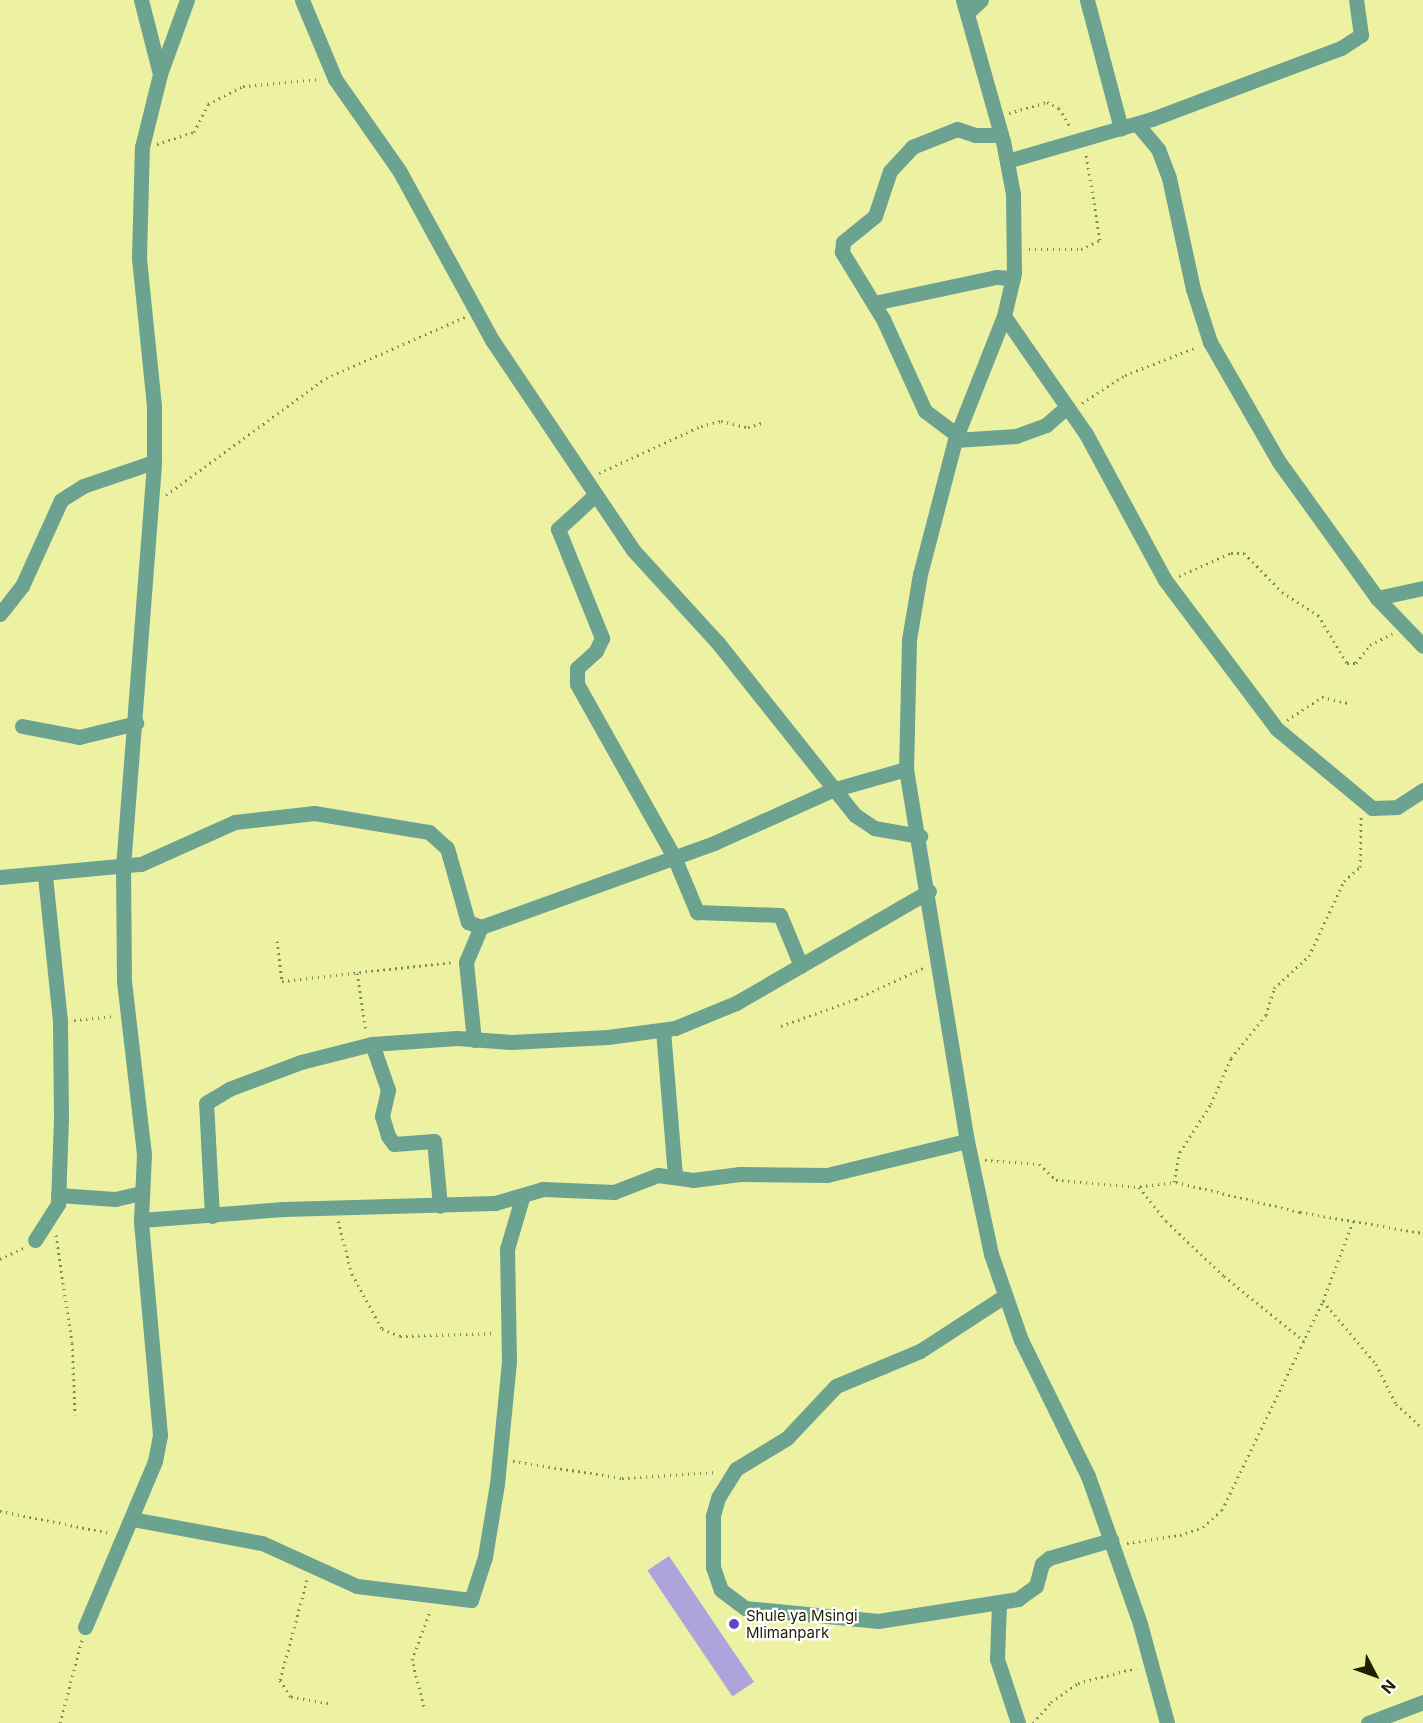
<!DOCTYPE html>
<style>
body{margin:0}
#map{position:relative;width:1423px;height:1723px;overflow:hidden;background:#edf2a3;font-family:Inter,sans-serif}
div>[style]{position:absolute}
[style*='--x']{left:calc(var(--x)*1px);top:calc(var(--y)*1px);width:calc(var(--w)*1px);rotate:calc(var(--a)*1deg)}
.building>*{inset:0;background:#ada4de;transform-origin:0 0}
.path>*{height:3px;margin-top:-1.5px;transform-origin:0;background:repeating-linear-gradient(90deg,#868952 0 1.5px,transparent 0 6px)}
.minor>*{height:15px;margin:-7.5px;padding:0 7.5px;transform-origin:7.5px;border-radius:7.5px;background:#6ba290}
.dots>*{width:16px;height:16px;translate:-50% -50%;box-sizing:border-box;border:3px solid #fff;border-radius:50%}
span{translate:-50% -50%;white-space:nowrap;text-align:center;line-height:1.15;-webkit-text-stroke:4.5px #fff;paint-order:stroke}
.poi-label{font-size:15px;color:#1f2001}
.left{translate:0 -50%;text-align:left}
.north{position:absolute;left:1345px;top:1645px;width:60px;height:60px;-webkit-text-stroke:4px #fff;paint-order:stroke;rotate:131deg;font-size:16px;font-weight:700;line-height:24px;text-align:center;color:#1f2001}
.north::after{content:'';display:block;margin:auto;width:21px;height:27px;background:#1f2001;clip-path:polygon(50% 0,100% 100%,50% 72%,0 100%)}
</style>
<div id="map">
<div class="building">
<i style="left:669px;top:1556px;width:152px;height:26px;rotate:56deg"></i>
</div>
<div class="path">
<i style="--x:1009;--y:113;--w:40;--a:-16"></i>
<i style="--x:1047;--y:102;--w:13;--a:27"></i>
<i style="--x:1059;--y:108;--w:23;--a:59"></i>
<i style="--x:157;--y:144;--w:39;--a:-18"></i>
<i style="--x:194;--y:132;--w:31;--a:-63"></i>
<i style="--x:208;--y:104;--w:39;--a:-27"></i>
<i style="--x:243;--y:86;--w:78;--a:-5.1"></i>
<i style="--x:1029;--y:249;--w:52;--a:0"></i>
<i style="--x:1081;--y:249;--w:21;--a:-25"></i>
<i style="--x:1100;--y:240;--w:87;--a:-99.2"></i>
<i style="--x:1082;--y:403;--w:51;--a:-33.1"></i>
<i style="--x:1125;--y:375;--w:77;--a:-21.3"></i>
<i style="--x:599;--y:473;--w:112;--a:-24.7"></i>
<i style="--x:701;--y:426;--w:21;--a:-14"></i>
<i style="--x:721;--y:421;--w:28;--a:13"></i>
<i style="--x:748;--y:427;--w:18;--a:-16"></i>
<i style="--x:166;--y:495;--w:198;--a:-36.2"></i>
<i style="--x:326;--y:378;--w:152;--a:-23.7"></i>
<i style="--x:1179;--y:576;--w:57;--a:-23.9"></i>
<i style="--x:1231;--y:553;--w:13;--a:0"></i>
<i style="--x:1244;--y:553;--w:54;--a:45.7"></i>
<i style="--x:1282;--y:592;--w:43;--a:32.6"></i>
<i style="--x:1318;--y:615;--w:56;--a:58.9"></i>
<i style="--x:1347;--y:663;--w:9;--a:0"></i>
<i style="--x:1356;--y:663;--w:23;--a:-52"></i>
<i style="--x:1370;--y:645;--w:25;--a:-27"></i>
<i style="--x:1287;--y:720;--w:42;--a:-33.3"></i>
<i style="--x:1322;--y:697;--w:28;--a:13"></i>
<i style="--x:277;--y:941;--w:40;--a:82.9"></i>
<i style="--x:282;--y:981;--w:171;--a:-6.4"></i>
<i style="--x:357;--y:973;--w:58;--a:81"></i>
<i style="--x:74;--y:1020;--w:41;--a:-5.6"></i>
<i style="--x:781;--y:1026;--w:80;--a:-19.8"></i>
<i style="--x:856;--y:999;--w:74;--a:-24.8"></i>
<i style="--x:985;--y:1160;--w:54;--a:4.2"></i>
<i style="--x:1039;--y:1164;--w:23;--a:43"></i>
<i style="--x:1056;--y:1180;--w:83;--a:4.8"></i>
<i style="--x:1139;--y:1187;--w:43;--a:51.5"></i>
<i style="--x:1166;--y:1221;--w:80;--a:43.5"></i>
<i style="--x:1224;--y:1276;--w:103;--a:39.1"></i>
<i style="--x:1174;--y:1182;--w:31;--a:-79"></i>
<i style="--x:1180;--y:1152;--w:57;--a:-57.1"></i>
<i style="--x:1211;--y:1104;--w:50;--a:-66.5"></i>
<i style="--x:1231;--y:1058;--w:55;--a:-50.9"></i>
<i style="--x:1266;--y:1015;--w:28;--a:-73"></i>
<i style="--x:1274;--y:988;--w:47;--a:-42.4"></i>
<i style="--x:1309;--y:956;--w:83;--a:-65"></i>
<i style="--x:1344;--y:881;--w:21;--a:-41"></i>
<i style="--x:1360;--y:867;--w:50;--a:-88.9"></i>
<i style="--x:1140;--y:1186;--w:36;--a:-6"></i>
<i style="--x:1176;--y:1182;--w:128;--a:13.6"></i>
<i style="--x:1300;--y:1212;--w:125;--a:9.7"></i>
<i style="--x:338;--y:1221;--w:55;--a:75.2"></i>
<i style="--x:352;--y:1274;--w:63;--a:61.4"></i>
<i style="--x:382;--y:1329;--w:19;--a:21"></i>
<i style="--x:400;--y:1336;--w:95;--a:-1.8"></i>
<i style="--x:56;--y:1235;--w:109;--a:81.6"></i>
<i style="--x:72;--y:1343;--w:72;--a:87.6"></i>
<i style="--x:0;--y:1259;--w:26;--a:-25"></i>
<i style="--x:1323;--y:1301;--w:82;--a:49.9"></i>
<i style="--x:1376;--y:1364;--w:45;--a:63.4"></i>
<i style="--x:1396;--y:1404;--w:36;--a:42"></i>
<i style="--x:513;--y:1461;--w:110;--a:8.9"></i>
<i style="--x:622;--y:1478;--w:95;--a:-3.6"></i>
<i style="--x:0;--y:1511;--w:112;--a:11.3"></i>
<i style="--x:1127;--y:1543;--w:54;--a:-8.6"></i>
<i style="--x:1180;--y:1535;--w:24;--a:-19"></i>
<i style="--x:1203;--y:1527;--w:25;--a:-42"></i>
<i style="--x:1222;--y:1510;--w:232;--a:-64.2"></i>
<i style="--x:1323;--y:1301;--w:85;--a:-69.4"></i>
<i style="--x:307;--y:1580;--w:104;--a:105.1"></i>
<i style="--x:280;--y:1680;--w:20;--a:57"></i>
<i style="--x:291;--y:1697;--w:38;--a:9"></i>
<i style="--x:424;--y:1706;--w:48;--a:-104.6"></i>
<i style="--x:412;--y:1660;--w:54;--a:-69.6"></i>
<i style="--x:60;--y:1723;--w:86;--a:-75.2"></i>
<i style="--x:1033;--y:1723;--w:28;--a:-49"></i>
<i style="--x:1051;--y:1702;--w:33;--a:-35"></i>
<i style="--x:1078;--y:1683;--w:60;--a:-14.5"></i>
</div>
<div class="minor">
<i style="--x:141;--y:0;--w:76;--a:75.6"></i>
<i style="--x:302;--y:0;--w:86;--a:67.3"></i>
<i style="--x:335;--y:79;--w:113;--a:55"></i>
<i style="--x:400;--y:172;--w:192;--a:61.3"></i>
<i style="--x:492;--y:340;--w:253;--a:56.1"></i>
<i style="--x:633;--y:550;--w:126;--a:47.6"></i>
<i style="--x:718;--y:643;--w:220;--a:51.5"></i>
<i style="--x:855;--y:815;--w:23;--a:34"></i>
<i style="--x:874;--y:828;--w:47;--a:9.9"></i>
<i style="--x:963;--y:0;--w:147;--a:74.2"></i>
<i style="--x:1003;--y:141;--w:54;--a:79.3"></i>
<i style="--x:1013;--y:194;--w:79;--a:89.3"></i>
<i style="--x:1014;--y:273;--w:44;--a:103.1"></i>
<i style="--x:1004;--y:316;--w:133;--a:111.6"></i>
<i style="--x:955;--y:440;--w:138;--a:104.6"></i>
<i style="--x:920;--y:574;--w:67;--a:99.5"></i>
<i style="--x:909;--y:640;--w:129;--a:91.3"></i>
<i style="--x:906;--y:769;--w:377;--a:80.7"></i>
<i style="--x:967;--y:1141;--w:116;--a:78"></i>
<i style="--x:991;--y:1254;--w:91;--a:70.8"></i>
<i style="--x:1021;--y:1340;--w:152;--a:63.8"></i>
<i style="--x:1088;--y:1476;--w:157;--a:70.6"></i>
<i style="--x:1140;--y:1624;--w:103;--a:74.7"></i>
<i style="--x:1087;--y:0;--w:133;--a:75.2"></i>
<i style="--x:967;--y:13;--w:19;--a:-43"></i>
<i style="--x:1137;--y:124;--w:33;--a:50"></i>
<i style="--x:1158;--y:149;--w:31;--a:69"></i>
<i style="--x:1169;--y:178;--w:114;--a:77.8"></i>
<i style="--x:1193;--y:289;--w:56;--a:72.2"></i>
<i style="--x:1210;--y:342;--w:138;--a:60.1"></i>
<i style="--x:1279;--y:462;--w:168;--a:54.2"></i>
<i style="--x:1377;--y:598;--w:66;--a:46.2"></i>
<i style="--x:1007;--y:161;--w:151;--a:-16.2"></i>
<i style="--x:1152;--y:119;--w:202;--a:-20.6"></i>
<i style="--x:1341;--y:48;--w:24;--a:-33"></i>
<i style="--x:1361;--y:35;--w:35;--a:-98"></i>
<i style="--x:874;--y:303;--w:125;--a:-12"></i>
<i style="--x:996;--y:277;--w:17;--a:3"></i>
<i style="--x:1004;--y:316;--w:144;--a:55.2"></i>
<i style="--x:1086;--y:434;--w:166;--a:61.6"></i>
<i style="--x:1165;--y:580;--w:186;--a:53.1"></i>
<i style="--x:1277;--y:729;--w:124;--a:39.7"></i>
<i style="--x:1372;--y:808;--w:25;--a:-2"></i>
<i style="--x:1397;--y:807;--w:31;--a:-33"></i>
<i style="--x:957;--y:435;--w:40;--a:-143"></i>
<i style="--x:925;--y:411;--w:101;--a:-114.5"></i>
<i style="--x:883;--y:319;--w:79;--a:-121.5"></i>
<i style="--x:842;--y:252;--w:10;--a:-84"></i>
<i style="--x:843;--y:242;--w:41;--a:-39.1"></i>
<i style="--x:875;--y:216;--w:47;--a:-71.6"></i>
<i style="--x:890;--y:171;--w:33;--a:-47"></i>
<i style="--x:912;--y:147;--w:48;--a:-21.8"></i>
<i style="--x:957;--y:129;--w:19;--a:18"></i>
<i style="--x:975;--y:135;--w:26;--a:0"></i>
<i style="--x:955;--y:440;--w:61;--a:-3.8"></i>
<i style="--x:1016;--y:436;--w:32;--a:-20"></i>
<i style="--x:1046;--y:425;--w:28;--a:-41"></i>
<i style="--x:594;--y:496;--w:49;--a:137.5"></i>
<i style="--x:558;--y:529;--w:118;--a:68"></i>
<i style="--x:602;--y:638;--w:14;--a:115"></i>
<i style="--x:596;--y:651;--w:25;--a:138"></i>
<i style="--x:577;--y:668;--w:16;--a:90"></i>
<i style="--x:577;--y:684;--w:198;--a:60.7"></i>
<i style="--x:674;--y:857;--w:60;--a:67.3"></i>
<i style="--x:697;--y:912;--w:83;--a:2.1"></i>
<i style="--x:780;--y:915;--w:55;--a:67.6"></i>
<i style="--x:1377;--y:598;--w:47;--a:-12.3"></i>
<i style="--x:0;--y:614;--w:36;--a:-52"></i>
<i style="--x:22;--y:586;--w:94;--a:-65.6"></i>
<i style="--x:61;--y:500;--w:26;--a:-32"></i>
<i style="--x:83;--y:486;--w:75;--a:-18.7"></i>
<i style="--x:22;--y:726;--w:58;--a:10.9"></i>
<i style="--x:79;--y:737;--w:59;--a:-13.8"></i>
<i style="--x:0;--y:877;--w:142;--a:-5.3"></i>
<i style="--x:141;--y:864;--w:103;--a:-24.1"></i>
<i style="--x:235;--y:822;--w:80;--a:-6.5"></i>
<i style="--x:314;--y:813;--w:117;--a:9.4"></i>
<i style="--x:429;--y:832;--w:24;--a:42"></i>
<i style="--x:447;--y:848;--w:77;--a:74.2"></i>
<i style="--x:468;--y:922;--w:14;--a:21"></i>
<i style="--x:481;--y:927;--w:248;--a:-19.8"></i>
<i style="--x:714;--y:843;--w:129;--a:-24.2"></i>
<i style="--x:832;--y:790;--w:77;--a:-15.8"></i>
<i style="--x:663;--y:1030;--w:147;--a:85.3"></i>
<i style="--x:474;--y:1040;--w:78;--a:-95.9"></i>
<i style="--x:466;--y:962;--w:38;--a:-67"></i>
<i style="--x:372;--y:1044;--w:49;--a:70.8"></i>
<i style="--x:388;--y:1090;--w:27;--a:103"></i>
<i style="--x:382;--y:1116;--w:21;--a:73"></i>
<i style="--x:388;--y:1136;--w:10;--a:53"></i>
<i style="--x:394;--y:1144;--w:40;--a:-4.3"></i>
<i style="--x:434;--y:1141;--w:65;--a:84.7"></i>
<i style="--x:58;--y:1195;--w:57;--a:4"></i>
<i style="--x:115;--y:1199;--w:28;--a:-13"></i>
<i style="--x:212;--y:1216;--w:113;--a:-93"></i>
<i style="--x:206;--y:1103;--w:27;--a:-31"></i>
<i style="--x:229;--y:1089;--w:77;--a:-20.6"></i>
<i style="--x:301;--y:1062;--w:73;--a:-14.2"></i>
<i style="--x:372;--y:1044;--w:85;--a:-4"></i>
<i style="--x:457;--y:1038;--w:54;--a:4.2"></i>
<i style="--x:511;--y:1042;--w:97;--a:-3"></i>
<i style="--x:608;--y:1037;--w:68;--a:-7.7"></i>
<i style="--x:675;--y:1028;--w:66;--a:-22.3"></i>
<i style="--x:736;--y:1003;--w:223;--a:-30.1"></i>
<i style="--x:141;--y:1220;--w:143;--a:-4.4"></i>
<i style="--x:284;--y:1209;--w:211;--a:-1.6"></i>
<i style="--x:495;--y:1203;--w:50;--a:-16.3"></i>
<i style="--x:543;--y:1189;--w:71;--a:2.4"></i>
<i style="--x:614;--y:1192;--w:47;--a:-21.1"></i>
<i style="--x:658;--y:1175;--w:35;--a:8"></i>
<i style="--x:693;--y:1180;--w:47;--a:-7.3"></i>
<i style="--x:740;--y:1174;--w:87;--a:0.7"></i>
<i style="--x:827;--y:1175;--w:144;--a:-13.7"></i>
<i style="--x:35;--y:1240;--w:43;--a:-57.4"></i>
<i style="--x:58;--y:1204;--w:85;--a:-88"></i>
<i style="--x:61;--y:1119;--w:98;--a:-90.6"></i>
<i style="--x:60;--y:1021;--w:146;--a:-95.9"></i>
<i style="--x:1003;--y:1297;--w:99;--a:147"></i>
<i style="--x:920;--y:1351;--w:91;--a:157.4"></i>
<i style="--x:836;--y:1386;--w:71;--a:133.3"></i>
<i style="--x:787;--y:1438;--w:60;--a:148.7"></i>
<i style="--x:736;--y:1469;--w:34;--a:122"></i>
<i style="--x:718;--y:1498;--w:19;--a:106"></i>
<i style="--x:713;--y:1516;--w:51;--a:90"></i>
<i style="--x:713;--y:1567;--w:24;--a:71"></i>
<i style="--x:721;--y:1590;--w:30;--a:37"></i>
<i style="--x:745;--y:1608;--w:134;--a:5.6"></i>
<i style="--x:878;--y:1621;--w:142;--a:-8.9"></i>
<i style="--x:1018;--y:1599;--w:22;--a:-36"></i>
<i style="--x:1036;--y:1586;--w:23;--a:-75"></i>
<i style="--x:1042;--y:1564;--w:9;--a:-41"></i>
<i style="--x:1049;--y:1558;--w:65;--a:-16.2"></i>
<i style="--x:132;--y:1519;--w:132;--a:10.5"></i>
<i style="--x:262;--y:1543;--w:104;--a:24.4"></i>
<i style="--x:357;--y:1586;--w:115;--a:7"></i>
<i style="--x:471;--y:1600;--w:45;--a:-72"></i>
<i style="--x:485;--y:1557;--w:74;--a:-80.7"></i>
<i style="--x:497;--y:1484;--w:123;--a:-84.4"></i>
<i style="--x:509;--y:1362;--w:113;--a:-91"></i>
<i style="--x:507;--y:1249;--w:53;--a:-73.6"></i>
<i style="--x:999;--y:1604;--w:55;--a:92.1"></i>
<i style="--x:997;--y:1659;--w:67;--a:71.8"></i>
<i style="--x:85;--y:1627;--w:180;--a:-67.1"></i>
<i style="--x:155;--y:1461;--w:26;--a:-79"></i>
<i style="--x:160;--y:1435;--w:216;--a:-95.1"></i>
<i style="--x:141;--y:1220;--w:66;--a:-87.4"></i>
<i style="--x:144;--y:1154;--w:174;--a:-96.6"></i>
<i style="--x:124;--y:981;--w:114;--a:-90.5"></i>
<i style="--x:123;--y:867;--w:406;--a:-85.6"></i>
<i style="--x:154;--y:462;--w:56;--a:-90"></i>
<i style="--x:154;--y:406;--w:149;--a:-95.8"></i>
<i style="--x:139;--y:258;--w:111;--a:-88.5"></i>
<i style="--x:142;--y:147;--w:75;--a:-76.1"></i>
<i style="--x:160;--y:74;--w:79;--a:-70"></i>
<i style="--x:1368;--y:1723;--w:59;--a:-20.9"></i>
</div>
<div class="dots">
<i style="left:734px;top:1624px;background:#6745be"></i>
</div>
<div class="poi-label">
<span class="left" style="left:746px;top:1624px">Shule ya Msingi<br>Mlimanpark</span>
</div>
<div class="north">N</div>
</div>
